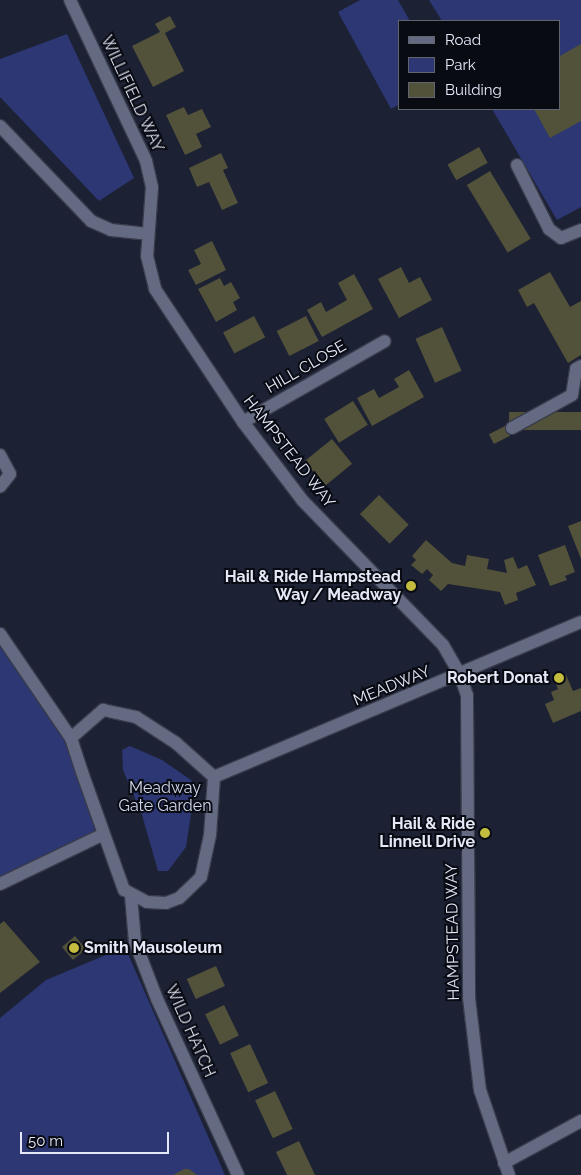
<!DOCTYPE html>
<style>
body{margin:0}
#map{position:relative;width:581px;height:1175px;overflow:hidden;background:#1c2134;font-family:Raleway,sans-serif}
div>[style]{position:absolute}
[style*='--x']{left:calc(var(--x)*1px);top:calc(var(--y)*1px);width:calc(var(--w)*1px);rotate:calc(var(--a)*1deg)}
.green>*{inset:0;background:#2d3773}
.building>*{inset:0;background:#525139;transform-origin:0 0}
.roads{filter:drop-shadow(1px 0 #383b4b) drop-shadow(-1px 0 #383b4b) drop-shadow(0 1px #383b4b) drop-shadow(0 -1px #383b4b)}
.minor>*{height:12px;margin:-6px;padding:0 6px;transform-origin:6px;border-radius:6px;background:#646a81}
.dots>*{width:14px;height:14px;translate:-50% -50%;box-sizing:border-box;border:2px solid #090b13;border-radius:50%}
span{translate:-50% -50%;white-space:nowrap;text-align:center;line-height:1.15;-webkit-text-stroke:4px #090b13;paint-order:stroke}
.street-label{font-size:16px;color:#e5e9f7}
.poi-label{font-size:16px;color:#e5e9f7;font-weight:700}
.right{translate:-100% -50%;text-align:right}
.left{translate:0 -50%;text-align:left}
.park-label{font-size:16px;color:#d2d9ee}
.legend{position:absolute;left:398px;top:20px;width:162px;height:90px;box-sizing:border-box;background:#090b13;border:1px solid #61646e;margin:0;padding:6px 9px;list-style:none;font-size:15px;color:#e5e9f7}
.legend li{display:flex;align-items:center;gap:10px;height:25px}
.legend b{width:25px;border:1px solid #61646e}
.scale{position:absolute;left:20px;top:1132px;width:149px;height:22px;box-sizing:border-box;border:2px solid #e5e9f7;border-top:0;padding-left:6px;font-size:15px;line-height:18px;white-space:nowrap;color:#e5e9f7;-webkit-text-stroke:4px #090b13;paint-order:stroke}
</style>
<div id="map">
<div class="green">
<i style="clip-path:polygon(360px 0,398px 0,410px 21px,400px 21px,400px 104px,391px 109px,338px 12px)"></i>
<i style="clip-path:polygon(429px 0,581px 0,581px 207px,557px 220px,492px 109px,560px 109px,560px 21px,442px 21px)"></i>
<i style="clip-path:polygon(67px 34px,134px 178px,99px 201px,0 97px,0 59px)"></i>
<i style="clip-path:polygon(0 640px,71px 738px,104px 834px,0 884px)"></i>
<i style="clip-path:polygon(130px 746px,162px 760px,191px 780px,195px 787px,186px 847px,168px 871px,158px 871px,142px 815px,123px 770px,122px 750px)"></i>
<i style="clip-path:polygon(125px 947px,225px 1175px,0 1175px,0 1018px,46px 980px)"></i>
</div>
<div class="building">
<i style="clip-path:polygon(170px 16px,176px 27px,165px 33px,184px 71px,153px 87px,132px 46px,160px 32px,155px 24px)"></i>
<i style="clip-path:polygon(581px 44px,581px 121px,550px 138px,534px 109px,560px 109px,560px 56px)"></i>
<i style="clip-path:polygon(184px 107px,188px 115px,202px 109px,211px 127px,196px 134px,202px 147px,185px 155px,166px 115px)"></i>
<i style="left:479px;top:147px;width:18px;height:36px;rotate:61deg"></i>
<i style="clip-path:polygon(221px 153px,228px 168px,223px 170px,238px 203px,222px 210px,209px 182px,197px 187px,189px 168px)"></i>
<i style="left:490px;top:171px;width:79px;height:27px;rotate:59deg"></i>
<i style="clip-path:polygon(212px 241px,226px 270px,196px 285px,188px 270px,201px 264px,194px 250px)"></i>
<i style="clip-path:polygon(401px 267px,409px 283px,420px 277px,432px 300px,399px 318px,378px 279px)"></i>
<i style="clip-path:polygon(550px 272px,570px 307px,581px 301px,581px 355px,568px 363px,534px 303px,527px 307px,518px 290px)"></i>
<i style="clip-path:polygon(354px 274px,373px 309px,322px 337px,307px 310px,321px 302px,326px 312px,347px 300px,338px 283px)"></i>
<i style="clip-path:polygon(220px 278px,224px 286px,231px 282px,240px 298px,233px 302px,237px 310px,216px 322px,198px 289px)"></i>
<i style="left:254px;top:316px;width:24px;height:35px;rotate:62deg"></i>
<i style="left:306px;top:316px;width:28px;height:33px;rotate:63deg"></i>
<i style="left:442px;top:327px;width:48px;height:29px;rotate:66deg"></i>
<i style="clip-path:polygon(409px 370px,424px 397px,372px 426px,357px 398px,374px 389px,379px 398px,399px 387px,394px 379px)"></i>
<i style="left:353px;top:401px;width:28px;height:34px;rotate:58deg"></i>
<i style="left:581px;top:412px;width:18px;height:72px;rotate:90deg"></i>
<i style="left:505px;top:426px;width:11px;height:18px;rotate:63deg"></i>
<i style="left:332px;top:439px;width:32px;height:35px;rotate:51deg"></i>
<i style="left:379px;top:495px;width:42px;height:27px;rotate:45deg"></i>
<i style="clip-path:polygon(581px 521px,581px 559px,568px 526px)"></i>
<i style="clip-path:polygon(426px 540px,452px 563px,465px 566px,467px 555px,489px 559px,487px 569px,507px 573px,504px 560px,513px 557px,518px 569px,527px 565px,536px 585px,516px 593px,518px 600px,505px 605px,500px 592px,448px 584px,441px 591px,429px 580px,433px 575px,427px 569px,422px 574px,411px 565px,416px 560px,412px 556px)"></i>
<i style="clip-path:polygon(565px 545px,575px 572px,565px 576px,567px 580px,550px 586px,538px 555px)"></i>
<i style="clip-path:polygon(566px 675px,573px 691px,581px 688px,581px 711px,553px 723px,545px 704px,554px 700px,551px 692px,558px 689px,554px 680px)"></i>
<i style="clip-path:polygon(4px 921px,40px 962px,0 993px,0 924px)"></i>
<i style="left:75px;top:936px;width:17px;height:17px;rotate:50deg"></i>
<i style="left:216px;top:966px;width:22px;height:32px;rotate:66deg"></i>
<i style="left:224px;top:1005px;width:34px;height:21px;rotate:64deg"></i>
<i style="left:250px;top:1044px;width:43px;height:22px;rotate:65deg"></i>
<i style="left:275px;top:1091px;width:42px;height:22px;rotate:65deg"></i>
<i style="clip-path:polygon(299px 1141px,315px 1175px,287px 1175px,276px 1152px)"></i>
<i style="clip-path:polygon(184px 1169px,189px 1169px,197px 1175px,173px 1175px)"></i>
</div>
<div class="roads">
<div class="minor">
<i style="--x:70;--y:0;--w:178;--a:64.7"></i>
<i style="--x:146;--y:161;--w:27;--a:77"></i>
<i style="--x:152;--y:187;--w:69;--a:94.1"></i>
<i style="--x:147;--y:256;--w:34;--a:76"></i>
<i style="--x:155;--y:289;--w:159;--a:56.5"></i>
<i style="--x:243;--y:422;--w:99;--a:52.8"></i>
<i style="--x:303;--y:501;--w:201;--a:45.8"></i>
<i style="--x:443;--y:645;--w:34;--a:60"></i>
<i style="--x:460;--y:675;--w:21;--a:71"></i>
<i style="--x:467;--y:695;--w:303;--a:89.6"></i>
<i style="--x:469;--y:998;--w:93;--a:83.2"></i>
<i style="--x:480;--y:1090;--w:90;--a:71.2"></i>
<i style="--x:0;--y:126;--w:132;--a:46.2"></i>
<i style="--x:91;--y:221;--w:22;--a:24"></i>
<i style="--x:111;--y:230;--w:37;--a:6"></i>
<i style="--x:517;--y:165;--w:72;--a:63.4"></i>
<i style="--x:549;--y:229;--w:15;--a:37"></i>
<i style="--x:561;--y:238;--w:22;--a:-22"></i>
<i style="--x:243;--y:422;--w:163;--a:-29.7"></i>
<i style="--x:512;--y:428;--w:68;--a:-28.8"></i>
<i style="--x:572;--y:395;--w:26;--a:-81"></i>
<i style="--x:576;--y:369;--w:6;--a:-31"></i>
<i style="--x:0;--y:455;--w:21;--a:62"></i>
<i style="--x:10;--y:474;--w:16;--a:128"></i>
<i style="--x:0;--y:634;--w:126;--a:55.7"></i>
<i style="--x:103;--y:710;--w:34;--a:12"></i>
<i style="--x:136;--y:717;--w:48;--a:33"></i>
<i style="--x:176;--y:743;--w:51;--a:41.8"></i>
<i style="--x:214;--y:777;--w:58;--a:93.9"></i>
<i style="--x:210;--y:835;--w:43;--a:102.1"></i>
<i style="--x:201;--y:877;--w:30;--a:136"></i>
<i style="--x:179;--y:898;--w:14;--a:159"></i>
<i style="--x:166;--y:903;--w:19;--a:-177"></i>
<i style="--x:147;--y:902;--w:26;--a:-152"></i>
<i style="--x:124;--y:890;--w:125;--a:-109.6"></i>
<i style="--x:82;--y:772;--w:36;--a:-108"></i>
<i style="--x:71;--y:738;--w:43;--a:-41.2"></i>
<i style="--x:214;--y:777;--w:398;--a:-22.9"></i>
<i style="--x:0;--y:884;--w:115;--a:-25.7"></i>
<i style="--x:131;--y:896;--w:46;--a:85"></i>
<i style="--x:135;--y:942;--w:61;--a:68.9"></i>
<i style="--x:157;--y:999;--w:194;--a:65.3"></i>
<i style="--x:504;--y:1163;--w:88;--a:-28.6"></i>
</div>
</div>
<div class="dots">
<i style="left:411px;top:586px;background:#c4bc3e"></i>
<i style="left:559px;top:678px;background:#c4bc3e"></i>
<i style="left:485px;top:833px;background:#c4bc3e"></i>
<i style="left:74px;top:948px;background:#c4bc3e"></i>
</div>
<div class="street-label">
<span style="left:132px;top:94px;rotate:65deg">WILLIFIELD WAY</span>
<span style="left:306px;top:367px;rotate:-30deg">HILL CLOSE</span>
<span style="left:289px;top:452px;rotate:52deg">HAMPSTEAD WAY</span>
<span style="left:392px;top:686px;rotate:-22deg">MEADWAY</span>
<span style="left:453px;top:932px;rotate:-91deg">HAMPSTEAD WAY</span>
<span style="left:190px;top:1031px;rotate:66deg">WILD HATCH</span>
</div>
<div class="poi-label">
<span class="right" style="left:401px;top:586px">Hail &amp; Ride Hampstead<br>Way / Meadway</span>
<span class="right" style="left:549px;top:678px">Robert Donat</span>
<span class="right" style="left:475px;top:833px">Hail &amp; Ride<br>Linnell Drive</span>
<span class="left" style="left:84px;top:948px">Smith Mausoleum</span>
</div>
<div class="park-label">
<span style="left:165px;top:797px">Meadway<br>Gate Garden</span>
</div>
<ul class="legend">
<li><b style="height:6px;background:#646a81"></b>Road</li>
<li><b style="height:14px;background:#2d3773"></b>Park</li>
<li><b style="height:14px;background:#525139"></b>Building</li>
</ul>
<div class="scale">50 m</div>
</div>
